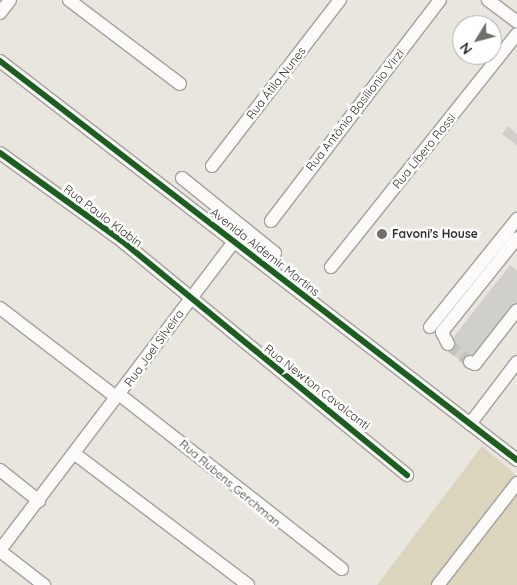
<!DOCTYPE html>
<meta charset="utf-8">
<style>
body{margin:0}
#map{position:relative;width:517px;height:585px;overflow:hidden;background:#e8e6df;font-family:Quicksand,sans-serif}
div>[style]{position:absolute}
[style*='--x']{left:calc(var(--x)*1px);top:calc(var(--y)*1px);width:calc(var(--w)*1px);rotate:calc(var(--a)*1deg)}
.green>*{inset:0;background:#dcd5bd}
.building>*{inset:0;background:#d0cfc9}
.minor-tunnel>*{height:12px;margin-top:-6px;transform-origin:0;background:repeating-linear-gradient(90deg,#c3c2bb 0 12px,transparent 0 18px)}
.roads{filter:drop-shadow(1px 0 #a2a19b) drop-shadow(-1px 0 #a2a19b) drop-shadow(0 1px #a2a19b) drop-shadow(0 -1px #a2a19b)}
.minor>*{height:12px;margin:-6px;padding:0 6px;transform-origin:6px;border-radius:6px;background:#fcfbfa}
.cycleway>*{height:6px;margin:-3px;padding:0 3px;transform-origin:3px;border-radius:3px;background:#1b5e20}
.dots>*{width:14px;height:14px;translate:-50% -50%;box-sizing:border-box;border:2px solid #fff;border-radius:50%}
span{translate:-50% -50%;white-space:nowrap;text-align:center;line-height:1.15;-webkit-text-stroke:5px #fff;paint-order:stroke}
.street-label{font-size:12px;color:#31302b}
.poi-label{font-size:12px;color:#31302b;font-weight:700}
.left{translate:0 -50%;text-align:left}
.north{position:absolute;left:452px;top:15px;width:50px;height:50px;box-sizing:border-box;background:#fff;border:1px solid #adacaa;border-radius:50%;rotate:233deg;font-size:14px;font-weight:700;line-height:20px;text-align:center;color:#31302b}
.north::after{content:'';display:block;margin:auto;width:18px;height:22px;background:#71706a;clip-path:polygon(50% 0,100% 100%,50% 72%,0 100%)}
</style>
<div id="map">
<div class="green">
<i style="clip-path:polygon(482px 446px,517px 476px,517px 585px,377px 585px)"></i>
</div>
<div class="building">
<i style="clip-path:polygon(508px 126px,517px 134px,517px 146px,502px 134px)"></i>
<i style="clip-path:polygon(510px 265px,517px 271px,517px 302px,467px 366px,445px 348px)"></i>
</div>
<div class="minor-tunnel">
<i style="--x:448;--y:344;--w:28;--a:39"></i>
</div>
<div class="roads">
<div class="minor">
<i style="--x:69;--y:0;--w:139;--a:37.1"></i>
<i style="--x:488;--y:0;--w:36;--a:37"></i>
<i style="--x:0;--y:13;--w:16;--a:-52"></i>
<i style="--x:0;--y:61;--w:653;--a:37.66"></i>
<i style="--x:0;--y:153;--w:150;--a:35.8"></i>
<i style="--x:122;--y:241;--w:369;--a:39.4"></i>
<i style="--x:212;--y:166;--w:210;--a:-52.4"></i>
<i style="--x:182;--y:178;--w:119;--a:38.9"></i>
<i style="--x:275;--y:253;--w:16;--a:125"></i>
<i style="--x:271;--y:221;--w:278;--a:-52.6"></i>
<i style="--x:331;--y:267;--w:298;--a:-51.4"></i>
<i style="--x:0;--y:308;--w:146;--a:37.5"></i>
<i style="--x:430;--y:327;--w:139;--a:-51.1"></i>
<i style="--x:448;--y:344;--w:13;--a:-117"></i>
<i style="--x:442;--y:332;--w:120;--a:-51.4"></i>
<i style="--x:470;--y:362;--w:5;--a:22"></i>
<i style="--x:475;--y:364;--w:68;--a:-52.1"></i>
<i style="--x:120;--y:395;--w:282;--a:38.1"></i>
<i style="--x:470;--y:424;--w:78;--a:-52.8"></i>
<i style="--x:75;--y:454;--w:217;--a:37.1"></i>
<i style="--x:0;--y:470;--w:50;--a:38.5"></i>
<i style="--x:0;--y:550;--w:387;--a:-52.8"></i>
<i style="--x:0;--y:551;--w:56;--a:37.7"></i>
<i style="--x:438;--y:585;--w:129;--a:-52.2"></i>
</div>
</div>
<div class="cycleway">
<i style="--x:0;--y:61;--w:653;--a:37.66"></i>
<i style="--x:0;--y:153;--w:150;--a:35.8"></i>
<i style="--x:122;--y:241;--w:369;--a:39.4"></i>
</div>
<div class="dots">
<i style="left:382px;top:234px;background:#71706a"></i>
</div>
<div class="street-label">
<span style="left:276px;top:83px;rotate:-52deg">Rua Átila Nunes</span>
<span style="left:355px;top:110px;rotate:-52deg">Rua Antônio Basílionio Virzi</span>
<span style="left:424px;top:151px;rotate:-51deg">Rua Líbero Rossi</span>
<span style="left:103px;top:216px;rotate:37deg">Rua Paulo Klabin</span>
<span style="left:265px;top:252px;rotate:38deg">Avenida Aldemir Martins</span>
<span style="left:154px;top:348px;rotate:-54deg">Rua Joel Silveira</span>
<span style="left:317px;top:387px;rotate:38deg">Rua Newton Cavalcanti</span>
<span style="left:230px;top:483px;rotate:40deg">Rua Rubens Gerchman</span>
</div>
<div class="poi-label">
<span class="left" style="left:392px;top:234px">Favoni's House</span>
</div>
<div class="north">N</div>
</div>
